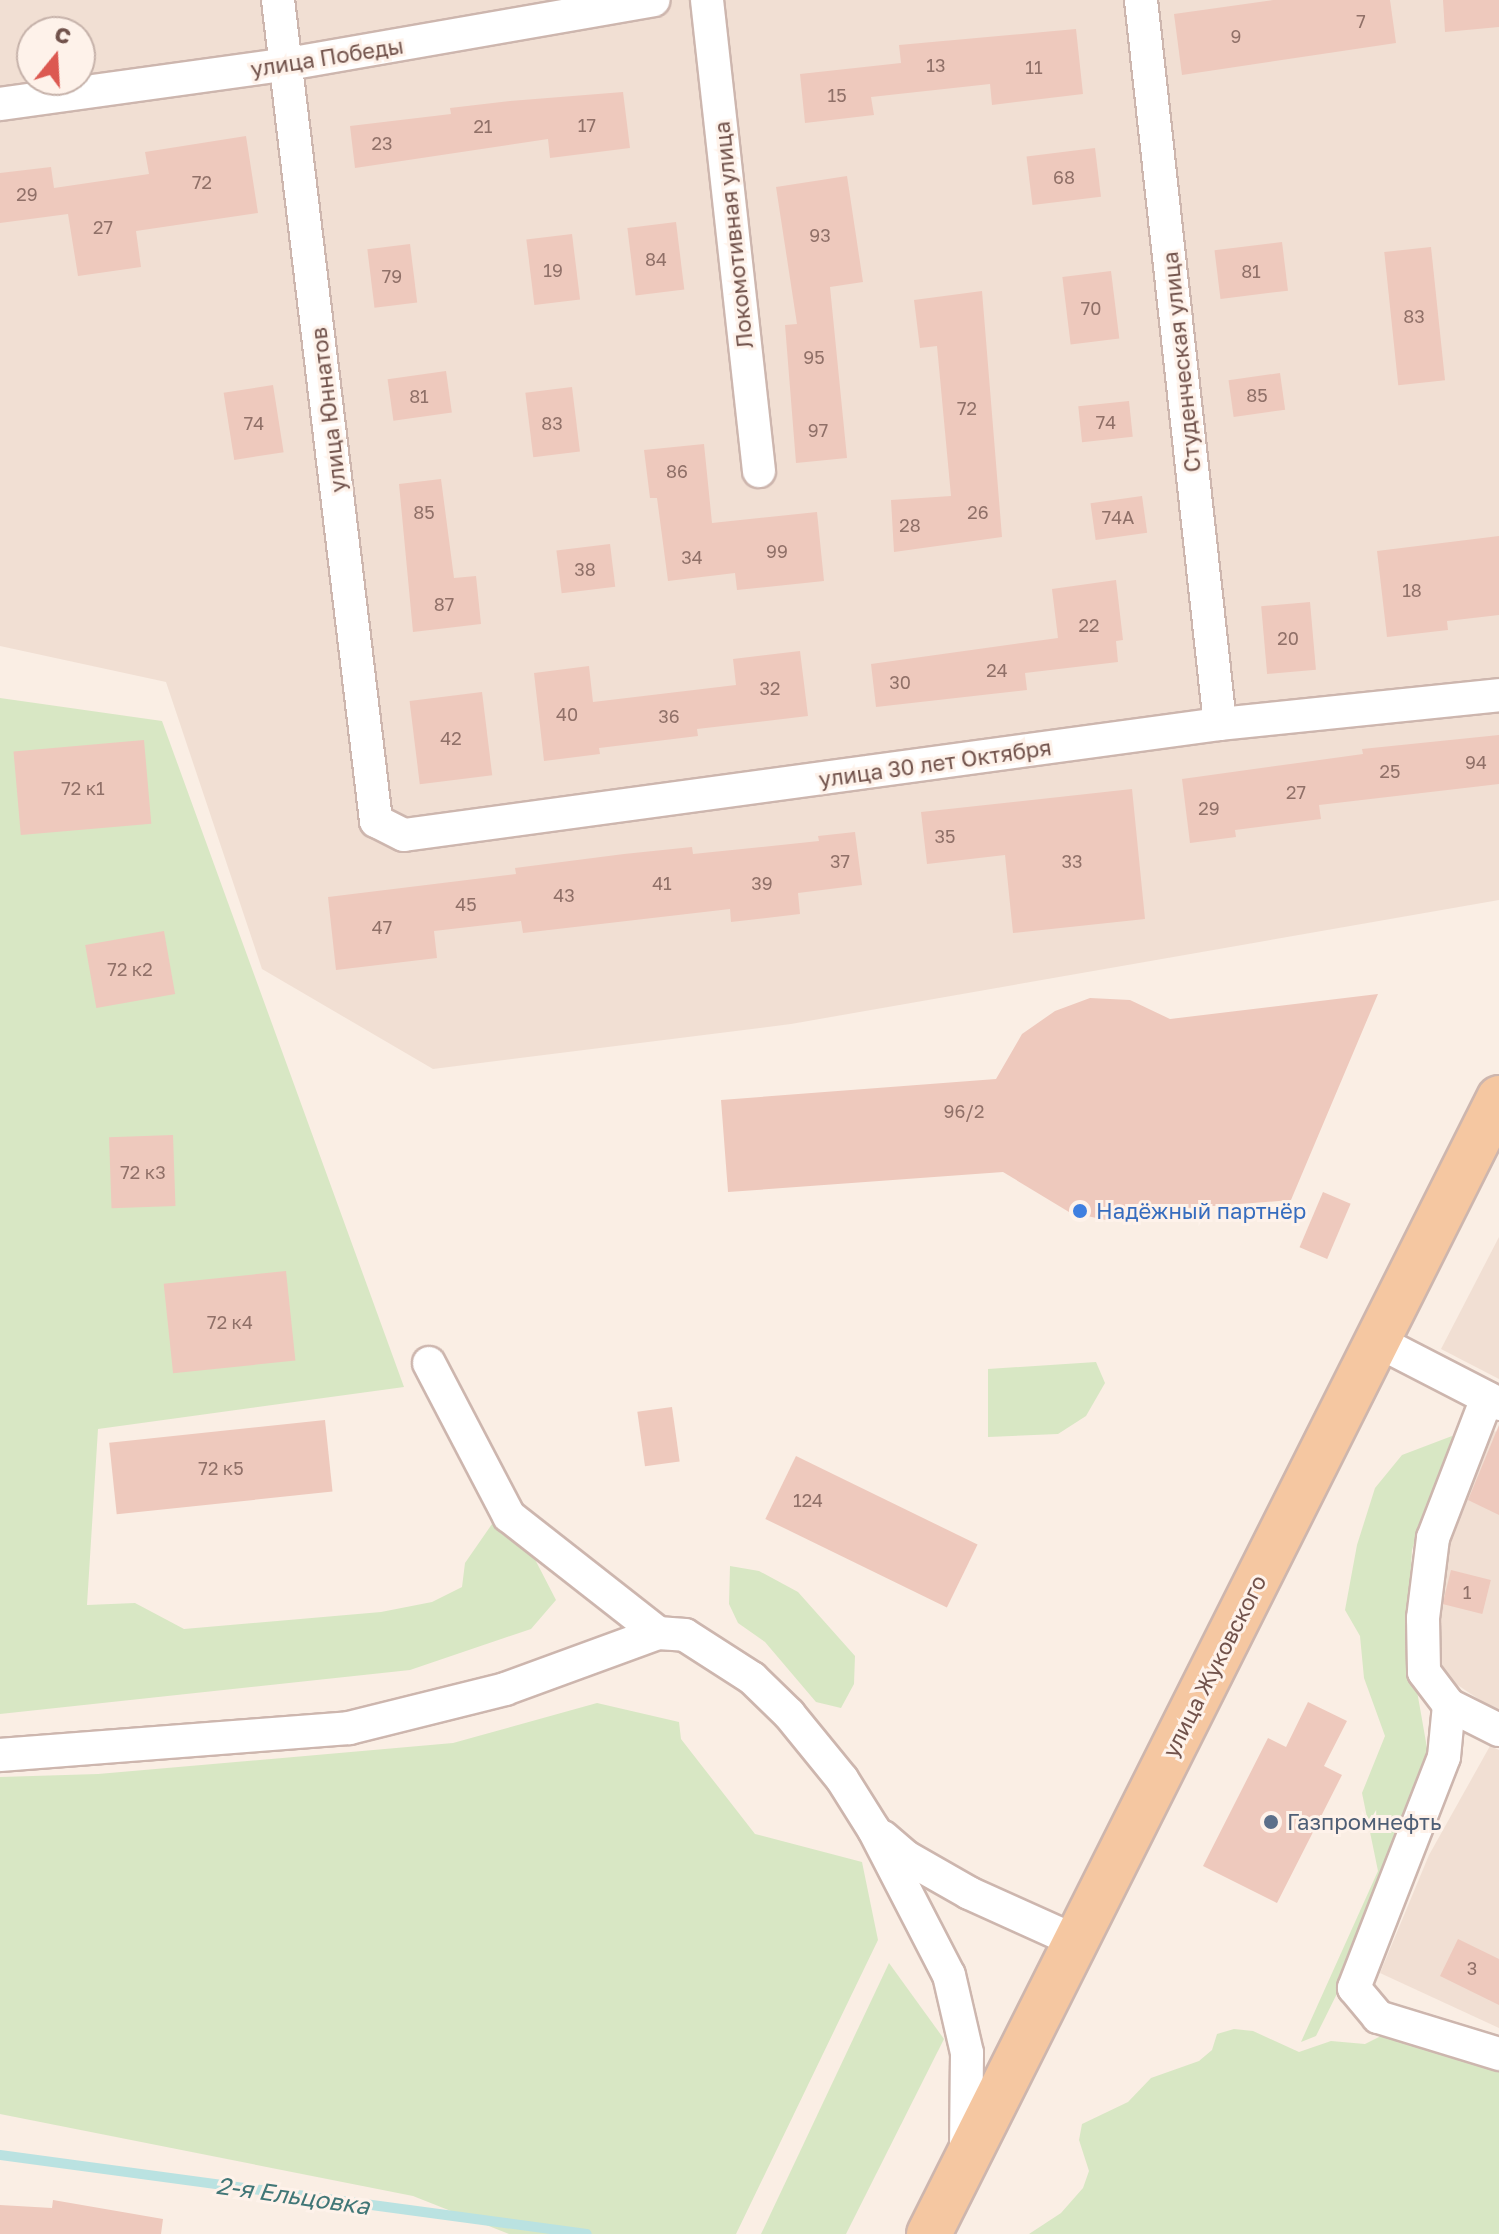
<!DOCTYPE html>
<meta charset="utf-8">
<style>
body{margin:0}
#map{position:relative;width:1499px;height:2234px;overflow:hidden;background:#faeee4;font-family:"Golos Text",sans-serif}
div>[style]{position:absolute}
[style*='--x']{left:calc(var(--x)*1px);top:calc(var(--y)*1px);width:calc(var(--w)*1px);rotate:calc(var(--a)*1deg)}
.residential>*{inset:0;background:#f1dfd3}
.green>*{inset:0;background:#d8e7c4}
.stream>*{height:10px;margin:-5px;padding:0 5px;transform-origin:5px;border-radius:5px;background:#bae2e1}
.building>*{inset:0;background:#eec9bd;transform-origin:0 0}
.roads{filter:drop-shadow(2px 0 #cdb6ae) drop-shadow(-2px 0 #cdb6ae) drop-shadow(0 2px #cdb6ae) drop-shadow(0 -2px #cdb6ae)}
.street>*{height:32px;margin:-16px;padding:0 16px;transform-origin:16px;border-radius:16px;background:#fff}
.primary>*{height:44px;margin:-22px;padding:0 22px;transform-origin:22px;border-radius:22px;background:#f5c7a1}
.dots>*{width:22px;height:22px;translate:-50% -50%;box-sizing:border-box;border:4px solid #fef2ea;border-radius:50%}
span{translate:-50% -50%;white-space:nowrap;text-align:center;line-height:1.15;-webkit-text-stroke:6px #fef2ea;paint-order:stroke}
.number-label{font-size:18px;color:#907068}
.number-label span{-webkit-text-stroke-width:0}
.street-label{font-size:22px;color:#71524b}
.shop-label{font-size:22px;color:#366cbe}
.left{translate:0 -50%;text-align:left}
.service-label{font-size:22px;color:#4e5e75}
.water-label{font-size:24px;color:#407676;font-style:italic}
.north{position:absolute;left:16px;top:16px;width:80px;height:80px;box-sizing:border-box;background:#fef2ea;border:2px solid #c6b2aa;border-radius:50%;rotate:18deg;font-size:22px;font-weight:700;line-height:32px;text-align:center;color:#71524b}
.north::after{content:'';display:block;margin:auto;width:28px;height:36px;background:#dc5951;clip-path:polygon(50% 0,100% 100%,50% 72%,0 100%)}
</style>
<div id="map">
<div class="residential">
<i style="clip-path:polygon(evenodd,0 0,1499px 0,1499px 900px,791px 1024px,433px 1069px,262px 969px,166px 682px,0 646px,0 0,32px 32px,80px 32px,80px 80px,32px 80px,32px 32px)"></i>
<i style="clip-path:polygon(1499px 1237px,1499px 1379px,1441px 1349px)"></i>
<i style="clip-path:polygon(1492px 1430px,1499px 1433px,1499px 1713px,1434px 1669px,1435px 1599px,1461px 1496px)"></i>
<i style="clip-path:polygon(1490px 1746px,1499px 1750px,1499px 2028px,1380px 1973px,1429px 1855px)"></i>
</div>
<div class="green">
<i style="clip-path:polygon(0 698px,162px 721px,404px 1387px,98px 1429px,87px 1605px,135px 1603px,184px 1629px,381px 1612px,432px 1602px,462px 1587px,465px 1563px,492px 1524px,525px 1540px,556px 1600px,531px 1629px,410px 1670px,0 1714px)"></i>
<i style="clip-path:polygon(1096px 1362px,1105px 1383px,1086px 1416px,1058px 1434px,988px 1437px,988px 1369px)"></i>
<i style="clip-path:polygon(1452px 1436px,1456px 1456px,1448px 1478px,1426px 1505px,1412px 1550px,1407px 1634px,1430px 1765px,1370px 1927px,1316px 2036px,1301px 2042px,1378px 1871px,1362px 1793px,1385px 1736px,1364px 1678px,1360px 1636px,1345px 1610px,1357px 1545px,1375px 1488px,1402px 1455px)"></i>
<i style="clip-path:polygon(730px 1566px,759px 1571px,798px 1592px,855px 1656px,854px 1684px,841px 1708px,816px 1702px,765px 1642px,738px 1623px,729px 1604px)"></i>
<i style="clip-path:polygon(597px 1703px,679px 1722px,681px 1739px,755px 1834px,862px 1862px,878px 1940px,736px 2234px,509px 2234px,413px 2196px,0 2114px,0 1777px,98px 1774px,453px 1743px)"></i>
<i style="clip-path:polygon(889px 1963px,944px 2039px,846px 2234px,761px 2234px)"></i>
<i style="clip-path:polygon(1234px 2029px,1253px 2031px,1299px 2052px,1331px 2041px,1365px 2044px,1381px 2036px,1499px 2069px,1499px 2234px,1029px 2234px,1061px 2213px,1083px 2188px,1089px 2171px,1079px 2140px,1082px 2124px,1128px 2102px,1151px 2078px,1199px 2061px,1212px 2050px,1217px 2034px)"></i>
</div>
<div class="stream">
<i style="--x:0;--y:2155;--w:592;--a:7.66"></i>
</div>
<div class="building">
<i style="clip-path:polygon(1273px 0,1390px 0,1396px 43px,1182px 75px,1174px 14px)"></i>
<i style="clip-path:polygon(1443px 0,1499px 0,1499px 27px,1445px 32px)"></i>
<i style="clip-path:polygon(1076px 29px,1083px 94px,992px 105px,990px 84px,871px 97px,874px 115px,805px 123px,800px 74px,901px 63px,899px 45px)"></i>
<i style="clip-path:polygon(623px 92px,630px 148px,550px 158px,548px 139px,355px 168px,350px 126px,451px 114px,450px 108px,510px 101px)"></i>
<i style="clip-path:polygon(246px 136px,258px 213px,136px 231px,141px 267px,78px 276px,68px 214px,0 223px,0 173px,51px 167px,54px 188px,149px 174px,145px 152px)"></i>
<i style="left:1095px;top:148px;width:49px;height:69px;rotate:83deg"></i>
<i style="clip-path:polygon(847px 176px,863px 282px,830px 287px,847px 458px,796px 463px,785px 325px,797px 324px,776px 187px)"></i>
<i style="left:676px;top:222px;width:68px;height:49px;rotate:83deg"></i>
<i style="left:572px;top:234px;width:66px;height:46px;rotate:83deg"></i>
<i style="left:1282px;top:242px;width:49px;height:68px;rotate:83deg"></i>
<i style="left:410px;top:244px;width:59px;height:43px;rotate:83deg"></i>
<i style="left:1431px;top:247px;width:134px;height:47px;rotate:84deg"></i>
<i style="left:1111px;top:271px;width:68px;height:49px;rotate:83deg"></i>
<i style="clip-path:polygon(982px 291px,1002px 537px,894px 552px,891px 500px,951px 496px,937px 346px,920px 348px,914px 300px)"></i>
<i style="left:446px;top:371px;width:42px;height:59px;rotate:82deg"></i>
<i style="left:1280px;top:373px;width:37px;height:52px;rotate:82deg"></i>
<i style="left:273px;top:385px;width:68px;height:50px;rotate:81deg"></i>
<i style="left:572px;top:387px;width:65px;height:47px;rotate:83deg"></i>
<i style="left:1129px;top:401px;width:36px;height:51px;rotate:84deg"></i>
<i style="clip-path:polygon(704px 444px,712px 523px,817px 512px,824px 581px,737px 590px,735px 573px,668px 581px,657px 498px,650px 498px,644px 450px)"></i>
<i style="clip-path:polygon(441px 479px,454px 578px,476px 576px,481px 624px,413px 632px,399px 484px)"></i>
<i style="left:1142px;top:496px;width:37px;height:52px;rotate:82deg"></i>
<i style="clip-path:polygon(1499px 536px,1499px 615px,1447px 621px,1448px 630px,1387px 637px,1377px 551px)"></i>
<i style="left:610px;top:544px;width:43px;height:54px;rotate:83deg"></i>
<i style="clip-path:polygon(1116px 580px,1123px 640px,1116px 641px,1118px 662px,1025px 673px,1027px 690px,876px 707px,871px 664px,1058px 638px,1052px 589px)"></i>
<i style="left:1310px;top:602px;width:68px;height:49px;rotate:85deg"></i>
<i style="clip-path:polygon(800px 651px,808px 716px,697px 729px,698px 736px,599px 748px,600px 754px,544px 761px,534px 673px,589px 666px,593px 702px,736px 685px,733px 659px)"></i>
<i style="left:482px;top:692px;width:84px;height:73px;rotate:83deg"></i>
<i style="clip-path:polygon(1499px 735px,1499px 784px,1319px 805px,1321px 819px,1235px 830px,1236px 837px,1190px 843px,1182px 779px,1363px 754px,1362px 749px)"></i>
<i style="left:144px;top:740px;width:84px;height:131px;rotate:85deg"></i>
<i style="clip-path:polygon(1132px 789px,1145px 919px,1013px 933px,1005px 855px,927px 864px,921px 812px)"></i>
<i style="clip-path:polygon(855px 832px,862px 885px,798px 893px,800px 914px,731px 922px,730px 909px,523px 933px,521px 921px,434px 931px,437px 958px,336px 970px,328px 897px,516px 874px,515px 868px,624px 854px,692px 847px,693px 854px,819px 841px,818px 836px)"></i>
<i style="left:164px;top:931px;width:64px;height:80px;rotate:80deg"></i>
<i style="clip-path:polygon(1378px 994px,1291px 1200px,1149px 1211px,1110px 1221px,1069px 1212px,1003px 1172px,728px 1192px,721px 1100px,996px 1079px,1022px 1034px,1055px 1011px,1090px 998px,1130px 1000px,1170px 1019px)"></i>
<i style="left:173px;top:1135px;width:71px;height:64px;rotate:88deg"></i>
<i style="left:1323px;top:1192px;width:30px;height:60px;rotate:23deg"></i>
<i style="left:286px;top:1271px;width:90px;height:123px;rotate:84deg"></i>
<i style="left:672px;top:1407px;width:55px;height:35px;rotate:82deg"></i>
<i style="left:325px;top:1420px;width:72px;height:217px;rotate:84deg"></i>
<i style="clip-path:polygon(1499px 1425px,1499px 1515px,1468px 1500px)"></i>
<i style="left:796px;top:1456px;width:202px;height:70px;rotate:26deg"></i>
<i style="left:1451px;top:1570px;width:41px;height:35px;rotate:14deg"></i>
<i style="clip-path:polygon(1308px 1702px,1347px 1721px,1324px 1766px,1342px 1775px,1277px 1903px,1203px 1866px,1268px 1738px,1286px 1747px)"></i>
<i style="clip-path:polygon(1458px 1939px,1499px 1959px,1499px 2005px,1440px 1976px)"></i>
<i style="clip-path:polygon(53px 2200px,163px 2219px,161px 2234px,0 2234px,0 2205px,52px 2208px)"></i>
</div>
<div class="roads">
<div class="street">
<i style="--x:278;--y:0;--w:827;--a:83.19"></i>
<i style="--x:376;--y:821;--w:31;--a:27"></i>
<i style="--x:404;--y:835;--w:824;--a:-7.75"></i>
<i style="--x:1220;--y:724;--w:281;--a:-5.9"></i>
<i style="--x:707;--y:0;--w:474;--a:83.7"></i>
<i style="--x:1141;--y:0;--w:728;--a:83.77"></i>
<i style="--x:0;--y:104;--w:291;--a:-7.9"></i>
<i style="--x:288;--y:64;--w:371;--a:-9.9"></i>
<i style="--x:1377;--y:1341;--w:137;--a:27.3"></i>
<i style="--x:429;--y:1363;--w:173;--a:62.4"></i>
<i style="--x:509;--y:1516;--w:189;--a:38.1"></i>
<i style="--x:1487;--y:1398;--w:150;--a:111.1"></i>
<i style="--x:1433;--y:1538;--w:81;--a:97.1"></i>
<i style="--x:1423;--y:1618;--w:54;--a:88.9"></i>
<i style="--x:1424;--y:1672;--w:41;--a:52.9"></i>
<i style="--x:1449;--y:1705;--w:56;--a:26.6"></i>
<i style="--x:1449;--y:1705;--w:52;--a:95.5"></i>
<i style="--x:1444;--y:1757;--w:248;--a:111.3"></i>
<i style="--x:1354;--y:1988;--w:38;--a:50"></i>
<i style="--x:1378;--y:2017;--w:127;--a:17"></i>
<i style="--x:0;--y:1755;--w:350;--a:-4.4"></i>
<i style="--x:349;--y:1728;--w:161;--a:-14"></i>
<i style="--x:505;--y:1689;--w:163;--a:-20.1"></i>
<i style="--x:658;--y:1633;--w:27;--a:4"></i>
<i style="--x:685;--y:1635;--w:80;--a:32.7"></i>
<i style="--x:752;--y:1678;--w:52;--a:44.2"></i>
<i style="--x:789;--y:1714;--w:84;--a:50.8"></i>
<i style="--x:842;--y:1779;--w:60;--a:57.9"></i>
<i style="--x:874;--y:1830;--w:163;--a:62.7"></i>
<i style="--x:949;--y:1975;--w:80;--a:77"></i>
<i style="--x:967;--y:2053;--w:93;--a:90.6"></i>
<i style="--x:883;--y:1837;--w:30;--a:41"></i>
<i style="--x:906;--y:1857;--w:73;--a:29.7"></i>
<i style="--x:969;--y:1893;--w:114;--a:24.3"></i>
</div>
<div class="primary">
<i style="--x:929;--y:2234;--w:1271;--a:-63.35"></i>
</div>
</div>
<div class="dots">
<i style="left:1080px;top:1211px;background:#3f7fe0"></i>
<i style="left:1271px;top:1822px;background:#5c6f8a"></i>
</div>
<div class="number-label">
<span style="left:1361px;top:21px">7</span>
<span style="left:1236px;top:36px">9</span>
<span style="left:936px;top:65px">13</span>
<span style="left:1034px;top:67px">11</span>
<span style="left:837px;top:95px">15</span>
<span style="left:587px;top:125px">17</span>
<span style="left:483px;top:126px">21</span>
<span style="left:382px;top:143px">23</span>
<span style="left:1064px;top:177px">68</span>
<span style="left:202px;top:182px">72</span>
<span style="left:27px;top:194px">29</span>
<span style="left:103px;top:227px">27</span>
<span style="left:820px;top:235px">93</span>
<span style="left:656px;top:259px">84</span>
<span style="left:553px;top:270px">19</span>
<span style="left:1251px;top:271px">81</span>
<span style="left:392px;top:276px">79</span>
<span style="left:1091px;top:308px">70</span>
<span style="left:1414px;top:316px">83</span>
<span style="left:814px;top:357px">95</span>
<span style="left:1257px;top:395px">85</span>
<span style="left:419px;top:396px">81</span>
<span style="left:967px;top:408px">72</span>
<span style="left:1106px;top:422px">74</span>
<span style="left:254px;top:423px">74</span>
<span style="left:552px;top:423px">83</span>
<span style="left:818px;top:430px">97</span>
<span style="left:677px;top:471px">86</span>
<span style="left:424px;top:512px">85</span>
<span style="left:978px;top:512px">26</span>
<span style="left:1118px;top:517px">74А</span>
<span style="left:910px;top:525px">28</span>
<span style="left:777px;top:551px">99</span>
<span style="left:692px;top:557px">34</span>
<span style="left:585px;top:569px">38</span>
<span style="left:1412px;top:590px">18</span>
<span style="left:444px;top:604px">87</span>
<span style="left:1089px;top:625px">22</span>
<span style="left:1288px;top:638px">20</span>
<span style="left:997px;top:670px">24</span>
<span style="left:900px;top:682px">30</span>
<span style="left:770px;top:688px">32</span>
<span style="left:567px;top:714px">40</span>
<span style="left:669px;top:716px">36</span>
<span style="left:451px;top:738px">42</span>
<span style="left:1476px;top:762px">94</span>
<span style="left:1390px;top:771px">25</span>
<span style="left:83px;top:788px">72 к1</span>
<span style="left:1296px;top:792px">27</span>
<span style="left:1209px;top:808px">29</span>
<span style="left:945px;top:836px">35</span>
<span style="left:840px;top:861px">37</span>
<span style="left:1072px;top:861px">33</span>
<span style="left:662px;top:883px">41</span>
<span style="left:762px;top:883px">39</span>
<span style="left:564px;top:895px">43</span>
<span style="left:466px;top:904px">45</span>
<span style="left:382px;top:927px">47</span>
<span style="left:130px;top:969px">72 к2</span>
<span style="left:964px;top:1111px">96/2</span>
<span style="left:143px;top:1172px">72 к3</span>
<span style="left:230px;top:1322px">72 к4</span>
<span style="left:221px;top:1468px">72 к5</span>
<span style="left:808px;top:1500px">124</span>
<span style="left:1467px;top:1592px">1</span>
<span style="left:1472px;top:1968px">3</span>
</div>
<div class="street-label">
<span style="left:327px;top:57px;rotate:-9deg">улица Победы</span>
<span style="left:733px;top:235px;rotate:-96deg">Локомотивная улица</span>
<span style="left:1181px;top:362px;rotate:-96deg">Студенческая улица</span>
<span style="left:328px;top:410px;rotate:-97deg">улица Юннатов</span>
<span style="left:935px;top:763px;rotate:-8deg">улица 30 лет Октября</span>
<span style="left:1214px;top:1666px;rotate:-63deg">улица Жуковского</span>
</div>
<div class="shop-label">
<span class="left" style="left:1096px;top:1211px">Надёжный партнёр</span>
</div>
<div class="service-label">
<span class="left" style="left:1287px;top:1822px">Газпромнефть</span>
</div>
<div class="water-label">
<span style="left:293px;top:2195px;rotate:8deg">2-я Ельцовка</span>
</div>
<div class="north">С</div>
</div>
